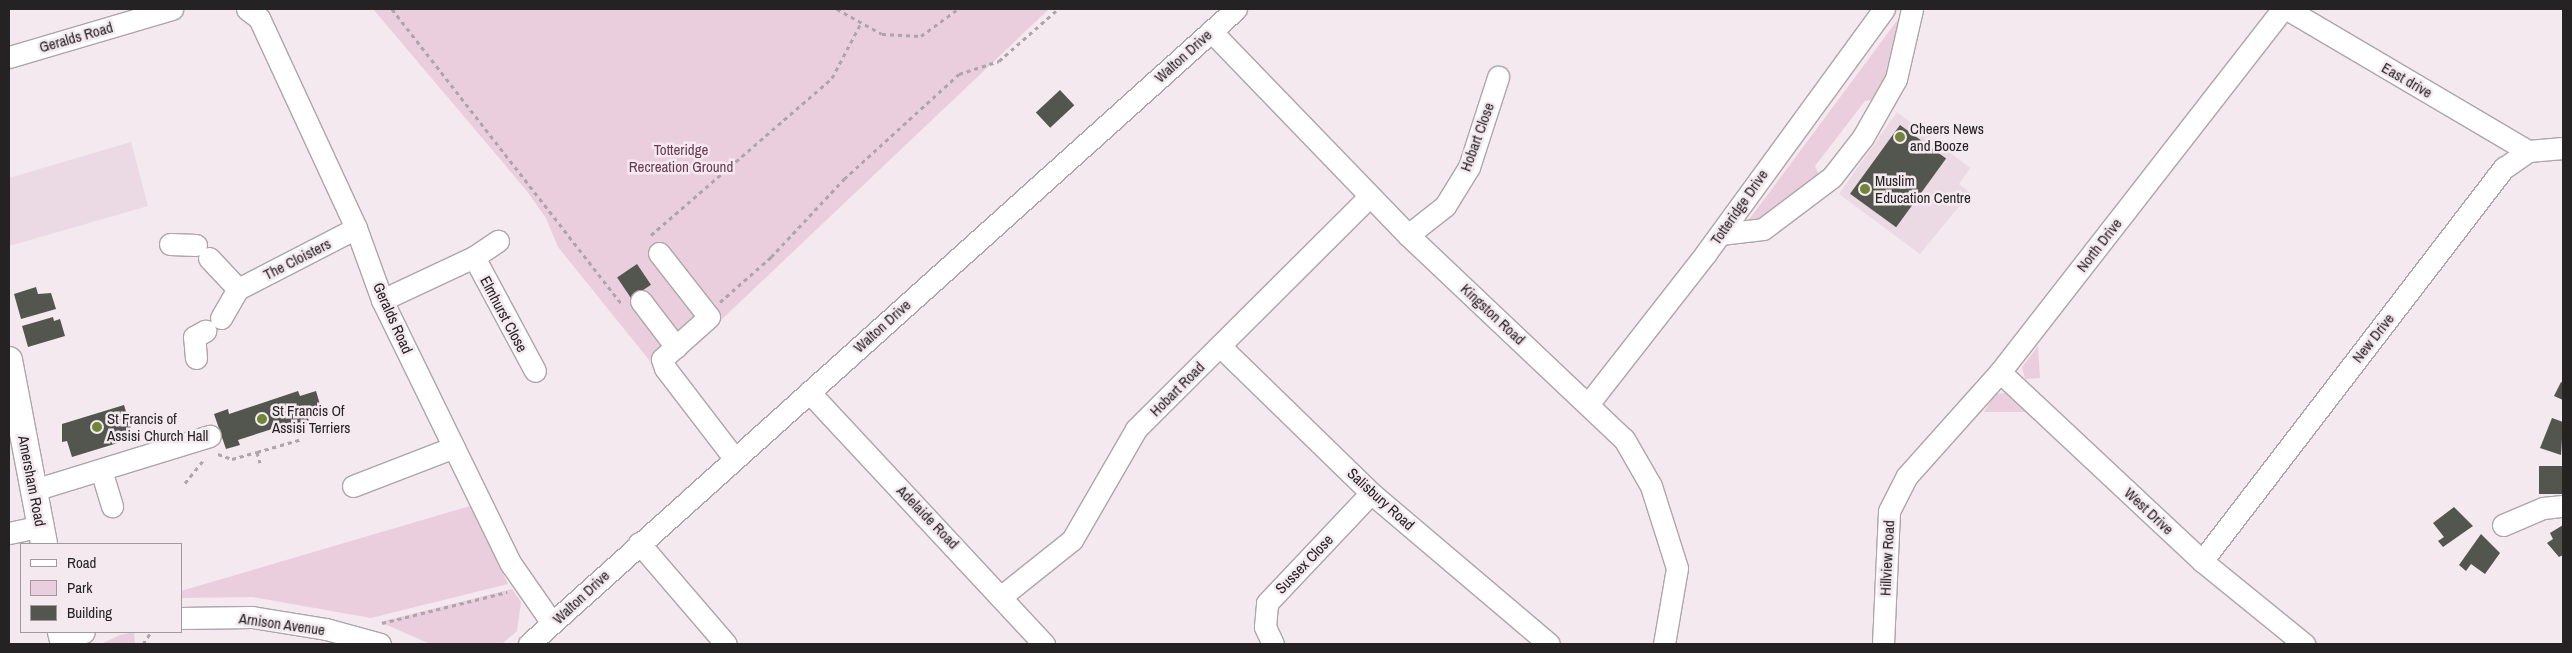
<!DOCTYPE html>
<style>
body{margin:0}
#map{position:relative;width:2572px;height:653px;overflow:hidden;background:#f3e9ee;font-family:"Archivo Narrow",sans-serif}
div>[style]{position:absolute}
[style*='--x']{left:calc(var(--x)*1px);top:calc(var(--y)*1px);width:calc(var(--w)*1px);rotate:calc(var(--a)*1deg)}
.built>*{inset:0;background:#ebdae3}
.green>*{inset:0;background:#ebcedd}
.building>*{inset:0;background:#53564e;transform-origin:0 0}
.path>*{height:3px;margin-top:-1.5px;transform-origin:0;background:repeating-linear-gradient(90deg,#ada5a9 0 4px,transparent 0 8px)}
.roads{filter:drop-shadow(1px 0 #aea5aa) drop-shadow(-1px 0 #aea5aa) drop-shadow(0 1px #aea5aa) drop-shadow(0 -1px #aea5aa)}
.minor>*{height:21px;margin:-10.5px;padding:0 10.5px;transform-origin:10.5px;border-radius:10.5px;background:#fff}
.major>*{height:26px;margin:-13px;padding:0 13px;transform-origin:13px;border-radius:13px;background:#fff}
.dots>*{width:14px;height:14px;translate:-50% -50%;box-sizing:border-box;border:2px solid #f3e9ee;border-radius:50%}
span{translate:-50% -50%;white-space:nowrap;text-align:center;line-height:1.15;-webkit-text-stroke:5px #f3e9ee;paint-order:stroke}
.street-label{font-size:15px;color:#252224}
.poi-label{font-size:15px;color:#252224}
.left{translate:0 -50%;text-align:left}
.park-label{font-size:15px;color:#6a3956}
.frame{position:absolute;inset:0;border:10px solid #252224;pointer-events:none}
.legend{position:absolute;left:20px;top:543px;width:162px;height:90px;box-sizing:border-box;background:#f3e9ee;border:1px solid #a1999d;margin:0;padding:6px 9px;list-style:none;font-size:15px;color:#252224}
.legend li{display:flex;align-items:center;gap:10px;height:25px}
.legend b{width:25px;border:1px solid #a1999d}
</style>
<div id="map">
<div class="built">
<i style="clip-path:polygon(1897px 112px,1970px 168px,1959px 184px,1970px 193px,1920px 254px,1839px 194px)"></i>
<i style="clip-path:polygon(131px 142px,148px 206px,9px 246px,9px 178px)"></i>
</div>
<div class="green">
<i style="clip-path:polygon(373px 9px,1049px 9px,662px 376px,558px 247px,546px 218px,526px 190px)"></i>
<i style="clip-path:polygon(1902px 14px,1911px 24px,1875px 99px,1865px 101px,1815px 166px,1819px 175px,1757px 230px,1745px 225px)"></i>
<i style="clip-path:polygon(2038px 346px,2040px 378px,2025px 379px,2022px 367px)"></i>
<i style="clip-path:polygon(2005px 393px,2015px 396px,2030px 412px,1984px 412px,1995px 394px)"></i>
<i style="clip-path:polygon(470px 506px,508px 584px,371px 618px,252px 597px,181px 598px,181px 591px)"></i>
<i style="clip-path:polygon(512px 589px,521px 602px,517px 631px,502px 644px,430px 644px,380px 622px)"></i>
<i style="clip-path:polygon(134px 632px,135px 644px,101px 644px,120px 635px)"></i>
</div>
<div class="building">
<i style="left:1060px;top:90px;width:21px;height:33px;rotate:47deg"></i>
<i style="left:1900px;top:125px;width:57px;height:85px;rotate:36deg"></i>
<i style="left:637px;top:264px;width:25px;height:24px;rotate:56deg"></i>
<i style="clip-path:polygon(36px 287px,38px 294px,51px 293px,56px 309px,21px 319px,14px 294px)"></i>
<i style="clip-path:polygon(53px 317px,54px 321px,60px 319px,65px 336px,28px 347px,22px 326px)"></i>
<i style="clip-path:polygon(2561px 382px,2563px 383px,2563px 400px,2554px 396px)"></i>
<i style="clip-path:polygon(298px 391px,300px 396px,316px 391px,322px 411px,307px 416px,310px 423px,293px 428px,291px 423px,238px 440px,240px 445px,226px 449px,214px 414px,228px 409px,229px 414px)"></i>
<i style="clip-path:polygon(124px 405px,134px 438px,72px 457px,67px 441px,62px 442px,62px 424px)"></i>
<i style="clip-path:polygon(2552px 418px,2563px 422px,2561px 455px,2540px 448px)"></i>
<i style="left:2563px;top:466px;width:28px;height:24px;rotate:90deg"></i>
<i style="clip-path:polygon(2454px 507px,2473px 526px,2443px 547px,2438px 541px,2444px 537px,2433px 523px)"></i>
<i style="clip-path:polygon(2563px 525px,2563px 555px,2559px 557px,2547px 543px,2553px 539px,2550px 533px)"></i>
<i style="clip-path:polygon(2481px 534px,2500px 553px,2485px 574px,2471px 564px,2466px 571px,2459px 565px)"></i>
</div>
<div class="path">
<i style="--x:392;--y:9;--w:374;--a:52.1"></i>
<i style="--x:837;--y:9;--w:51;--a:29.1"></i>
<i style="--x:882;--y:34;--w:39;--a:3"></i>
<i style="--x:921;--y:36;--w:46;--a:-36.1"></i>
<i style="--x:651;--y:235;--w:240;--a:-40.9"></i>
<i style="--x:832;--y:78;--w:62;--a:-62.2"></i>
<i style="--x:720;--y:302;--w:68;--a:-41.4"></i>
<i style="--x:771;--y:257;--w:107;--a:-46.9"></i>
<i style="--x:844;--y:179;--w:156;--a:-42.4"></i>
<i style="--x:959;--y:74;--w:42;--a:-18"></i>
<i style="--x:999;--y:61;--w:79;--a:-41.4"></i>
<i style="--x:257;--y:452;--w:47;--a:-16.1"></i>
<i style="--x:218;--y:454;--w:15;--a:20"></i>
<i style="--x:232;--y:459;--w:26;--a:-16"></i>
<i style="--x:257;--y:452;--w:11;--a:75"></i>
<i style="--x:185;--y:483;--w:32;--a:-51"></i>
<i style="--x:382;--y:623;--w:129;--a:-13.9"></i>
<i style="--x:143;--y:644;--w:14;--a:-56"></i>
</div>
<div class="roads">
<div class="minor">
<i style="--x:247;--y:9;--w:15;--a:37"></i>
<i style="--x:259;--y:18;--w:231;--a:65.2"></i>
<i style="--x:356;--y:228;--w:77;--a:70.1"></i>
<i style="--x:382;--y:300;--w:294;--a:64"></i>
<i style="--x:511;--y:564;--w:72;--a:55.2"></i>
<i style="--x:2287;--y:9;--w:280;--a:30.5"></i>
<i style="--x:1211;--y:31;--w:284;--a:46"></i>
<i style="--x:1408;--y:235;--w:297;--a:43.4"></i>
<i style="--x:1624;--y:439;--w:54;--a:60.1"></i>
<i style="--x:1651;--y:486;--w:86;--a:72.4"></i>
<i style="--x:1677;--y:568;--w:77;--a:99.7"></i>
<i style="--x:9;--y:57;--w:170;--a:-16.4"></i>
<i style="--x:1720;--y:234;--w:43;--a:-6.6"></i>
<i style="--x:1763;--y:229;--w:86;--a:-37"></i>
<i style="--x:1832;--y:177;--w:51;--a:-52.2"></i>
<i style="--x:1863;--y:137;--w:67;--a:-60.4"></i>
<i style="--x:1896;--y:79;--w:72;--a:-77.1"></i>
<i style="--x:1408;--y:235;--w:47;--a:-38.1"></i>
<i style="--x:1445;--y:206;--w:46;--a:-58.4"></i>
<i style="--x:1469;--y:167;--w:95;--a:-72.1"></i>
<i style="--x:170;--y:244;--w:26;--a:2"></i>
<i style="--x:659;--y:253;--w:81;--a:52"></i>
<i style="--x:709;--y:317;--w:63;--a:138.2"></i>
<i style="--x:662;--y:359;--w:9;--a:72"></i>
<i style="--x:665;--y:368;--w:113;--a:52.5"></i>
<i style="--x:474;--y:257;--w:129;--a:61.8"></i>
<i style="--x:209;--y:258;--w:42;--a:46.9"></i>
<i style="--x:238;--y:289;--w:133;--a:-27.3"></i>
<i style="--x:382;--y:300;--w:102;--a:-25.1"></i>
<i style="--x:474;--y:257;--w:29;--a:-34"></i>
<i style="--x:641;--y:301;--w:58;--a:52.7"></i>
<i style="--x:221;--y:318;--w:34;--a:-60"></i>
<i style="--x:1220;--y:346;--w:211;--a:44.2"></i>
<i style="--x:1371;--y:493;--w:233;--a:40.3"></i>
<i style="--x:196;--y:358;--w:21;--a:-95"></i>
<i style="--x:194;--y:337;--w:13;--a:-29"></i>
<i style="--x:2000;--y:372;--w:277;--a:43.1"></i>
<i style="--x:2202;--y:561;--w:132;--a:39.1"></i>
<i style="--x:809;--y:392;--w:345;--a:47"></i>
<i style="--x:1589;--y:403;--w:190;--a:-52"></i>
<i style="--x:1706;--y:253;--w:302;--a:-53.9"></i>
<i style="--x:101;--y:470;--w:38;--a:73"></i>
<i style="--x:353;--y:486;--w:108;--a:-21.1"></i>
<i style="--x:34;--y:490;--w:184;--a:-17.1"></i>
<i style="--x:2503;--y:525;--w:43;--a:-23"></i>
<i style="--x:2543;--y:508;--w:20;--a:-6"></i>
<i style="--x:9;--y:533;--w:33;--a:-12"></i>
<i style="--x:639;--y:543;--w:133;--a:49.3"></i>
<i style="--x:2202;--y:561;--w:496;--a:-52.5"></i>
<i style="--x:2504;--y:168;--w:29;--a:-35"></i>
<i style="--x:2528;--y:151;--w:35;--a:-5"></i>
<i style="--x:1003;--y:595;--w:88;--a:-38.6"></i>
<i style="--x:1072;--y:540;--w:128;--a:-60"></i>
<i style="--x:1136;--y:429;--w:330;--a:-44.9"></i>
<i style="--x:181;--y:618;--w:71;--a:-0.8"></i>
<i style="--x:252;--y:617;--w:75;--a:9.2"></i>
<i style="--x:326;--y:629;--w:56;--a:15.5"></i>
<i style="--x:62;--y:636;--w:22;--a:-10"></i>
<i style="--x:529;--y:644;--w:950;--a:-41.93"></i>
<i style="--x:1273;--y:644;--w:19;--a:-115"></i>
<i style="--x:1265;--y:627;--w:24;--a:-85"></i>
<i style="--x:1267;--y:603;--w:151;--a:-46.6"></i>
<i style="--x:1883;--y:644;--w:133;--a:-87.4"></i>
<i style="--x:1889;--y:511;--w:39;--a:-63"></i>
<i style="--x:1907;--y:476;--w:140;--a:-48.2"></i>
<i style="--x:2000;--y:372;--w:460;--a:-52.1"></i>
</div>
<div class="major">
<i style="--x:9;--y:360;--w:187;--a:79.2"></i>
<i style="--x:61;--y:632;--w:12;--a:76"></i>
</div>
</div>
<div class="dots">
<i style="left:1900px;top:137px;background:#708537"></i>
<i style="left:1865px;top:189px;background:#708537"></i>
<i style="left:262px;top:419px;background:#708537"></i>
<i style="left:97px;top:427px;background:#708537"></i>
</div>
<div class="street-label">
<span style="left:76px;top:37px;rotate:-16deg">Geralds Road</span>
<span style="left:1183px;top:56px;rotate:-42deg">Walton Drive</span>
<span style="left:2407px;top:80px;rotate:30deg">East drive</span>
<span style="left:1477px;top:137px;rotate:-70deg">Hobart Close</span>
<span style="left:1739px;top:207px;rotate:-55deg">Totteridge Drive</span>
<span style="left:2099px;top:245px;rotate:-52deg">North Drive</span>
<span style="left:297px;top:259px;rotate:-27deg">The Cloisters</span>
<span style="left:504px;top:314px;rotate:62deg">Elmhurst Close</span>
<span style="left:1493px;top:314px;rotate:43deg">Kingston Road</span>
<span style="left:393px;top:318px;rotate:66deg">Geralds Road</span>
<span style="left:882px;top:326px;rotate:-42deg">Walton Drive</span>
<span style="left:2373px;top:338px;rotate:-52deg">New Drive</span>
<span style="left:1177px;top:389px;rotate:-45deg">Hobart Road</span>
<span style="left:32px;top:481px;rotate:79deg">Amersham Road</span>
<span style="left:1381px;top:499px;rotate:42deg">Salisbury Road</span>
<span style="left:2149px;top:511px;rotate:43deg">West Drive</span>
<span style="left:928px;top:517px;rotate:46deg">Adelaide Road</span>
<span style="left:1887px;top:558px;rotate:-87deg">Hillview Road</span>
<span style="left:1304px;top:564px;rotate:-46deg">Sussex Close</span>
<span style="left:581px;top:597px;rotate:-43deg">Walton Drive</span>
<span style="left:282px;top:624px;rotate:8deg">Arnison Avenue</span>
</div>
<div class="poi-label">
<span class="left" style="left:1910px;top:137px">Cheers News<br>and Booze</span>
<span class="left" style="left:1875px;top:189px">Muslim<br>Education Centre</span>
<span class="left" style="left:272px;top:419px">St Francis Of<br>Assisi Terriers</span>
<span class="left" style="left:107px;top:427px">St Francis of<br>Assisi Church Hall</span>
</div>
<div class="park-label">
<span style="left:681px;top:158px">Totteridge<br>Recreation Ground</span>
</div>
<div class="frame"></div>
<ul class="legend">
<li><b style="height:6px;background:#fff"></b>Road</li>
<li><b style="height:14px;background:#ebcedd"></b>Park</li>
<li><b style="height:14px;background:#53564e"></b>Building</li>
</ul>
</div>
